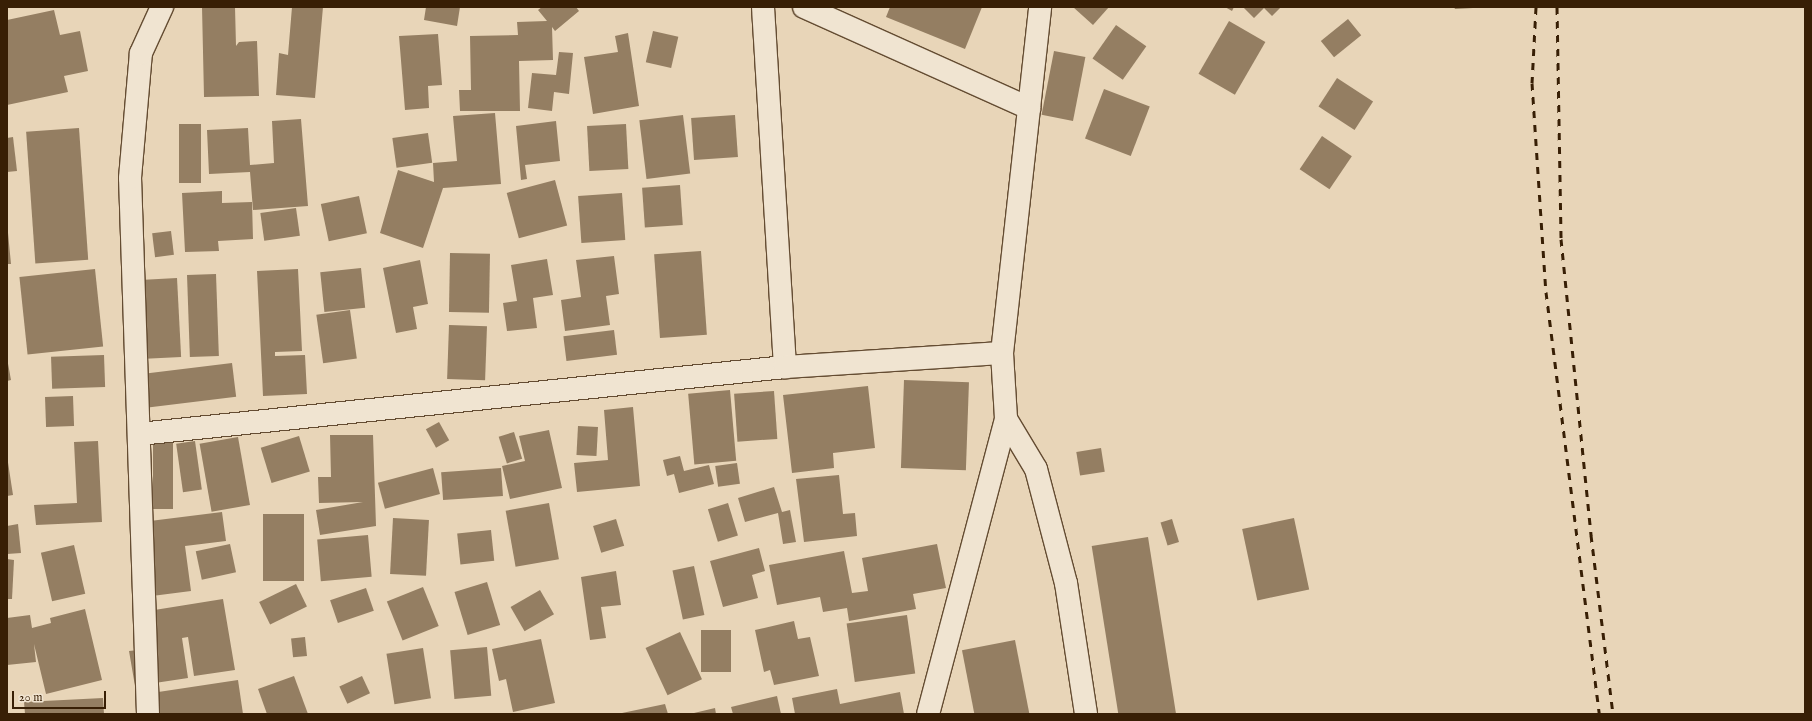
<!DOCTYPE html>
<style>
body{margin:0}
#map{position:relative;width:1812px;height:721px;overflow:hidden;background:#e8d5b8;font-family:"IM FELL English",serif}
div>[style]{position:absolute}
[style*='--x']{left:calc(var(--x)*1px);top:calc(var(--y)*1px);width:calc(var(--w)*1px);rotate:calc(var(--a)*1deg)}
.building>*{inset:0;background:#947e62;transform-origin:0 0}
.roads{filter:drop-shadow(1px 0 #644c32) drop-shadow(-1px 0 #644c32) drop-shadow(0 1px #644c32) drop-shadow(0 -1px #644c32)}
.minor>*{height:22px;margin:-11px;padding:0 11px;transform-origin:11px;border-radius:11px;background:#f0e4d1}
.tertiary>*{height:22px;margin:-11px;padding:0 11px;transform-origin:11px;border-radius:11px;background:#f0e4d1}
.rail>*{height:3px;margin-top:-1.5px;transform-origin:0;background:repeating-linear-gradient(90deg,#381f05 0 7px,transparent 0 14px)}
span{translate:-50% -50%;white-space:nowrap;text-align:center;line-height:1.15;-webkit-text-stroke:3px #f0e4d1;paint-order:stroke}
.frame{position:absolute;inset:0;border:8px solid #381f05;pointer-events:none}
.scale{position:absolute;left:12px;top:691px;width:94px;height:18px;box-sizing:border-box;border:2px solid #381f05;border-top:0;padding-left:5px;font-size:12px;line-height:14px;white-space:nowrap;color:#381f05;-webkit-text-stroke:3px #f0e4d1;paint-order:stroke}
</style>
<div id="map">
<div class="building">
<i style="clip-path:polygon(202px 7px,235px 7px,236px 46px,239px 42px,257px 41px,259px 96px,204px 97px)"></i>
<i style="clip-path:polygon(292px 7px,323px 7px,315px 98px,276px 95px,279px 53px,288px 55px)"></i>
<i style="clip-path:polygon(426px 7px,460px 7px,457px 26px,424px 20px)"></i>
<i style="clip-path:polygon(542px 7px,576px 7px,579px 11px,555px 31px,552px 27px,553px 60px,519px 61px,520px 111px,460px 111px,459px 90px,471px 90px,470px 36px,518px 35px,517px 22px,547px 21px,538px 10px)"></i>
<i style="clip-path:polygon(890px 7px,982px 7px,965px 49px,886px 17px)"></i>
<i style="clip-path:polygon(1073px 7px,1109px 7px,1093px 25px)"></i>
<i style="clip-path:polygon(1225px 7px,1234px 7px,1232px 11px)"></i>
<i style="clip-path:polygon(1243px 7px,1281px 7px,1272px 16px,1264px 8px,1254px 18px)"></i>
<i style="clip-path:polygon(1454px 7px,1473px 7px,1473px 8px,1455px 9px)"></i>
<i style="clip-path:polygon(54px 10px,60px 35px,80px 31px,88px 71px,64px 76px,68px 92px,7px 105px,7px 20px)"></i>
<i style="left:1348px;top:19px;width:21px;height:35px;rotate:51deg"></i>
<i style="left:1229px;top:21px;width:42px;height:61px;rotate:30deg"></i>
<i style="left:1116px;top:25px;width:37px;height:41px;rotate:35deg"></i>
<i style="left:653px;top:31px;width:26px;height:32px;rotate:13deg"></i>
<i style="clip-path:polygon(628px 33px,639px 106px,593px 114px,584px 57px,618px 52px,615px 36px)"></i>
<i style="clip-path:polygon(438px 34px,442px 85px,428px 86px,429px 108px,405px 110px,399px 36px)"></i>
<i style="left:1054px;top:51px;width:32px;height:65px;rotate:11deg"></i>
<i style="clip-path:polygon(559px 52px,573px 53px,569px 94px,554px 92px,552px 111px,528px 108px,532px 73px,556px 75px)"></i>
<i style="left:1337px;top:78px;width:43px;height:34px;rotate:33deg"></i>
<i style="left:1104px;top:89px;width:49px;height:53px;rotate:21deg"></i>
<i style="clip-path:polygon(495px 113px,501px 184px,443px 188px,423px 248px,380px 233px,398px 170px,434px 182px,433px 163px,457px 161px,453px 116px)"></i>
<i style="left:683px;top:115px;width:59px;height:44px;rotate:83deg"></i>
<i style="left:735px;top:115px;width:42px;height:44px;rotate:86deg"></i>
<i style="clip-path:polygon(301px 119px,308px 206px,253px 210px,250px 172px,209px 174px,207px 130px,248px 128px,250px 165px,274px 163px,272px 121px)"></i>
<i style="clip-path:polygon(556px 121px,560px 161px,525px 165px,527px 179px,521px 180px,516px 126px)"></i>
<i style="left:179px;top:124px;width:22px;height:59px"></i>
<i style="left:626px;top:124px;width:45px;height:39px;rotate:87deg"></i>
<i style="left:79px;top:128px;width:132px;height:53px;rotate:86deg"></i>
<i style="left:428px;top:133px;width:30px;height:36px;rotate:82deg"></i>
<i style="left:1322px;top:136px;width:36px;height:40px;rotate:34deg"></i>
<i style="clip-path:polygon(13px 137px,17px 171px,7px 172px,7px 138px)"></i>
<i style="left:555px;top:180px;width:47px;height:50px;rotate:75deg"></i>
<i style="left:680px;top:185px;width:40px;height:38px;rotate:86deg"></i>
<i style="clip-path:polygon(222px 191px,222px 203px,252px 202px,253px 239px,218px 241px,219px 251px,185px 252px,182px 193px)"></i>
<i style="left:622px;top:193px;width:47px;height:44px;rotate:86deg"></i>
<i style="left:359px;top:196px;width:38px;height:39px;rotate:78deg"></i>
<i style="left:296px;top:208px;width:28px;height:36px;rotate:82deg"></i>
<i style="left:171px;top:231px;width:24px;height:19px;rotate:83deg"></i>
<i style="clip-path:polygon(8px 233px,11px 264px,7px 264px,7px 234px)"></i>
<i style="left:701px;top:251px;width:84px;height:47px;rotate:86deg"></i>
<i style="left:450px;top:253px;width:40px;height:59px;rotate:1deg"></i>
<i style="clip-path:polygon(614px 256px,619px 294px,606px 296px,610px 325px,565px 331px,561px 300px,581px 297px,576px 260px)"></i>
<i style="clip-path:polygon(547px 259px,553px 295px,533px 298px,537px 328px,507px 331px,503px 303px,517px 301px,511px 265px)"></i>
<i style="clip-path:polygon(420px 260px,428px 304px,413px 307px,417px 329px,396px 333px,383px 268px)"></i>
<i style="left:361px;top:268px;width:40px;height:41px;rotate:84deg"></i>
<i style="left:95px;top:269px;width:78px;height:76px;rotate:84deg"></i>
<i style="clip-path:polygon(298px 269px,302px 351px,275px 352px,275px 356px,305px 355px,307px 394px,263px 396px,257px 271px)"></i>
<i style="left:216px;top:274px;width:82px;height:29px;rotate:88deg"></i>
<i style="left:177px;top:278px;width:79px;height:51px;rotate:87deg"></i>
<i style="left:350px;top:310px;width:49px;height:34px;rotate:82deg"></i>
<i style="left:449px;top:325px;width:38px;height:54px;rotate:2deg"></i>
<i style="left:614px;top:330px;width:25px;height:51px;rotate:83deg"></i>
<i style="left:104px;top:355px;width:32px;height:53px;rotate:88deg"></i>
<i style="clip-path:polygon(7px 358px,11px 380px,7px 381px)"></i>
<i style="left:232px;top:363px;width:34px;height:97px;rotate:83deg"></i>
<i style="left:904px;top:380px;width:65px;height:88px;rotate:2deg"></i>
<i style="clip-path:polygon(868px 386px,875px 448px,833px 453px,834px 468px,792px 473px,783px 395px)"></i>
<i style="left:730px;top:390px;width:71px;height:42px;rotate:85deg"></i>
<i style="left:774px;top:391px;width:48px;height:40px;rotate:86deg"></i>
<i style="left:73px;top:396px;width:30px;height:28px;rotate:88deg"></i>
<i style="clip-path:polygon(633px 407px,640px 486px,577px 492px,574px 463px,608px 460px,604px 410px)"></i>
<i style="left:439px;top:422px;width:21px;height:15px;rotate:61deg"></i>
<i style="left:578px;top:426px;width:20px;height:29px;rotate:3deg"></i>
<i style="clip-path:polygon(549px 430px,562px 488px,510px 499px,502px 466px,525px 461px,519px 436px)"></i>
<i style="left:514px;top:432px;width:28px;height:16px;rotate:73deg"></i>
<i style="left:153px;top:433px;width:20px;height:76px"></i>
<i style="clip-path:polygon(330px 435px,373px 435px,376px 526px,320px 535px,316px 510px,363px 502px,319px 503px,318px 477px,331px 477px)"></i>
<i style="left:299px;top:436px;width:37px;height:40px;rotate:73deg"></i>
<i style="left:238px;top:437px;width:69px;height:39px;rotate:80deg"></i>
<i style="clip-path:polygon(98px 441px,102px 522px,36px 525px,34px 505px,77px 503px,74px 442px)"></i>
<i style="left:195px;top:441px;width:49px;height:19px;rotate:82deg"></i>
<i style="left:1101px;top:448px;width:24px;height:25px;rotate:81deg"></i>
<i style="clip-path:polygon(7px 456px,13px 495px,7px 496px)"></i>
<i style="clip-path:polygon(680px 456px,684px 471px,709px 465px,714px 484px,679px 493px,674px 474px,667px 476px,663px 460px)"></i>
<i style="left:737px;top:463px;width:21px;height:22px;rotate:82deg"></i>
<i style="left:433px;top:468px;width:27px;height:57px;rotate:75deg"></i>
<i style="left:501px;top:468px;width:28px;height:60px;rotate:86deg"></i>
<i style="clip-path:polygon(839px 475px,843px 514px,855px 513px,857px 536px,804px 542px,796px 479px)"></i>
<i style="clip-path:polygon(774px 487px,782px 512px,790px 510px,796px 542px,783px 544px,778px 513px,745px 522px,738px 498px)"></i>
<i style="left:549px;top:503px;width:57px;height:44px;rotate:80deg"></i>
<i style="left:728px;top:503px;width:34px;height:21px;rotate:73deg"></i>
<i style="clip-path:polygon(222px 512px,226px 541px,185px 546px,191px 591px,152px 596px,142px 522px)"></i>
<i style="left:263px;top:514px;width:41px;height:67px"></i>
<i style="left:393px;top:518px;width:36px;height:56px;rotate:3deg"></i>
<i style="left:1294px;top:518px;width:73px;height:53px;rotate:78deg"></i>
<i style="left:616px;top:519px;width:28px;height:24px;rotate:73deg"></i>
<i style="left:1172px;top:519px;width:24px;height:12px;rotate:73deg"></i>
<i style="clip-path:polygon(18px 524px,21px 553px,7px 554px,7px 526px)"></i>
<i style="left:491px;top:530px;width:31px;height:34px;rotate:84deg"></i>
<i style="left:368px;top:535px;width:42px;height:51px;rotate:85deg"></i>
<i style="left:1148px;top:537px;width:179px;height:57px;rotate:81deg"></i>
<i style="left:230px;top:544px;width:29px;height:35px;rotate:78deg"></i>
<i style="clip-path:polygon(937px 544px,946px 588px,913px 594px,916px 609px,849px 621px,847px 608px,823px 612px,820px 597px,777px 605px,769px 565px,844px 551px,852px 593px,868px 591px,862px 558px)"></i>
<i style="left:74px;top:545px;width:50px;height:34px;rotate:77deg"></i>
<i style="clip-path:polygon(759px 548px,765px 571px,752px 575px,758px 598px,723px 607px,710px 561px)"></i>
<i style="clip-path:polygon(7px 559px,14px 560px,12px 599px,7px 599px)"></i>
<i style="left:694px;top:566px;width:50px;height:22px;rotate:78deg"></i>
<i style="clip-path:polygon(616px 571px,621px 605px,601px 607px,606px 638px,590px 640px,581px 577px)"></i>
<i style="left:487px;top:582px;width:45px;height:34px;rotate:73deg"></i>
<i style="left:296px;top:584px;width:25px;height:41px;rotate:64deg"></i>
<i style="left:423px;top:587px;width:42px;height:39px;rotate:68deg"></i>
<i style="left:366px;top:588px;width:24px;height:38px;rotate:71deg"></i>
<i style="left:540px;top:590px;width:28px;height:34px;rotate:60deg"></i>
<i style="clip-path:polygon(223px 599px,235px 670px,194px 676px,188px 637px,182px 638px,188px 678px,135px 686px,129px 651px,148px 649px,142px 612px)"></i>
<i style="clip-path:polygon(85px 609px,102px 680px,46px 694px,34px 644px,36px 662px,7px 665px,7px 618px,30px 615px,32px 628px,51px 623px,50px 618px)"></i>
<i style="left:907px;top:615px;width:59px;height:61px;rotate:82deg"></i>
<i style="clip-path:polygon(794px 621px,798px 639px,810px 637px,819px 676px,774px 685px,770px 670px,764px 672px,755px 630px)"></i>
<i style="left:701px;top:630px;width:30px;height:42px"></i>
<i style="left:680px;top:632px;width:52px;height:38px;rotate:65deg"></i>
<i style="left:305px;top:637px;width:19px;height:14px;rotate:84deg"></i>
<i style="clip-path:polygon(541px 639px,555px 703px,513px 712px,506px 679px,499px 681px,492px 649px)"></i>
<i style="left:1015px;top:640px;width:75px;height:54px;rotate:79deg"></i>
<i style="left:487px;top:647px;width:49px;height:37px;rotate:85deg"></i>
<i style="left:423px;top:648px;width:51px;height:37px;rotate:81deg"></i>
<i style="clip-path:polygon(294px 676px,308px 714px,267px 714px,258px 689px)"></i>
<i style="left:362px;top:676px;width:19px;height:25px;rotate:65deg"></i>
<i style="clip-path:polygon(238px 680px,243px 714px,148px 714px,145px 694px)"></i>
<i style="clip-path:polygon(837px 689px,840px 704px,900px 692px,904px 714px,795px 714px,792px 698px)"></i>
<i style="clip-path:polygon(777px 696px,781px 714px,733px 714px,731px 707px)"></i>
<i style="clip-path:polygon(103px 698px,104px 714px,25px 714px,24px 702px)"></i>
<i style="clip-path:polygon(665px 704px,668px 714px,622px 714px,622px 713px)"></i>
<i style="clip-path:polygon(715px 708px,716px 714px,694px 714px,694px 713px)"></i>
</div>
<div class="roads">
<div class="minor">
<i style="--x:763;--y:7;--w:361;--a:86.5"></i>
<i style="--x:804;--y:7;--w:247;--a:24.2"></i>
<i style="--x:1002;--y:353;--w:348;--a:-83.7"></i>
<i style="--x:1006;--y:419;--w:58;--a:59"></i>
<i style="--x:1036;--y:469;--w:118;--a:75.3"></i>
<i style="--x:1066;--y:583;--w:133;--a:81.3"></i>
<i style="--x:139;--y:434;--w:649;--a:-5.92"></i>
<i style="--x:785;--y:367;--w:217;--a:-3.7"></i>
<i style="--x:1002;--y:353;--w:66;--a:86.5"></i>
<i style="--x:1006;--y:419;--w:305;--a:104.8"></i>
</div>
<div class="tertiary">
<i style="--x:148;--y:714;--w:536;--a:-91.92"></i>
<i style="--x:130;--y:178;--w:125;--a:-85"></i>
<i style="--x:141;--y:53;--w:51;--a:-65.5"></i>
</div>
</div>
<div class="rail">
<i style="--x:1536;--y:7;--w:76;--a:93"></i>
<i style="--x:1532;--y:83;--w:209;--a:86.2"></i>
<i style="--x:1546;--y:292;--w:425;--a:82.8"></i>
<i style="--x:1557;--y:7;--w:232;--a:89"></i>
<i style="--x:1561;--y:239;--w:298;--a:84.2"></i>
<i style="--x:1591;--y:535;--w:180;--a:83"></i>
</div>
<div class="frame"></div>
<div class="scale">20 m</div>
</div>
